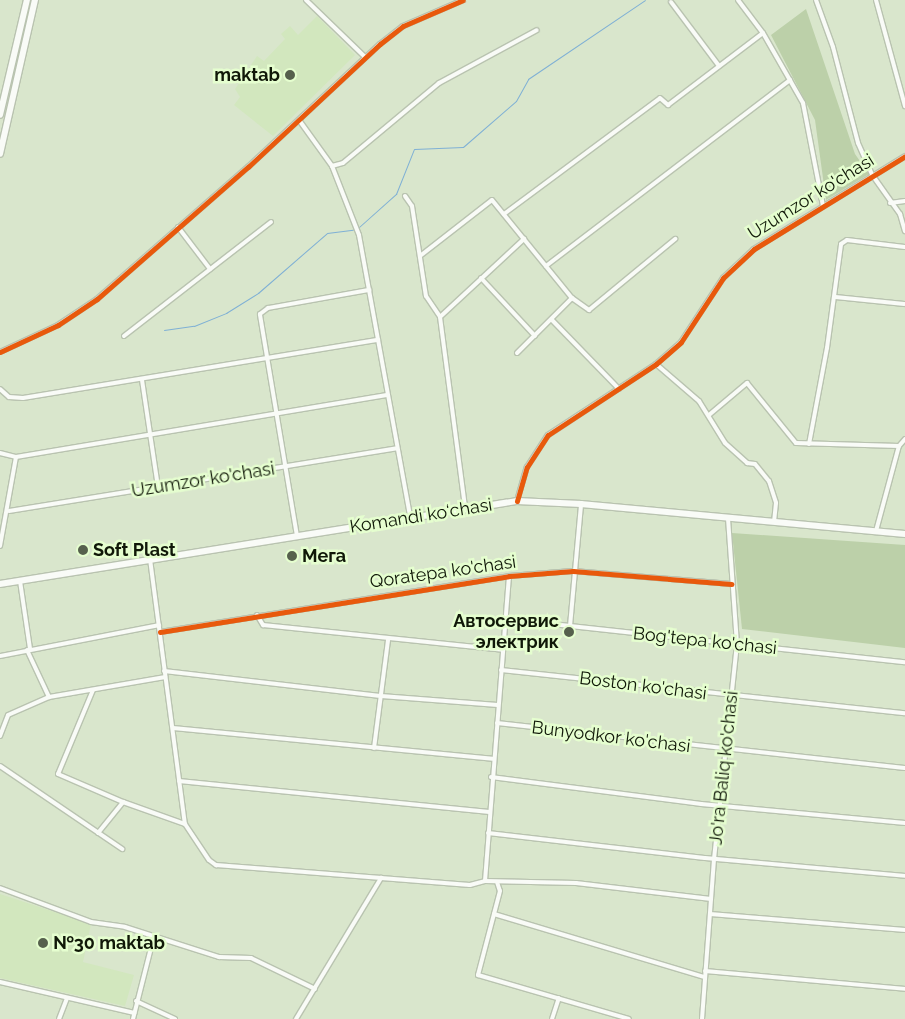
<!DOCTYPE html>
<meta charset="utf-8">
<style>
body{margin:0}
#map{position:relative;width:905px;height:1019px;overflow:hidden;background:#d9e6cc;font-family:Raleway,sans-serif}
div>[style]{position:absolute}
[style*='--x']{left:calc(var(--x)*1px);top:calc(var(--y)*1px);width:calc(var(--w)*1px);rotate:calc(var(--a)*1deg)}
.built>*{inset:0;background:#d2e7be}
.green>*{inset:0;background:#bcd0a9}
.stream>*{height:1px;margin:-0.5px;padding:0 0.5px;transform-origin:0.5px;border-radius:0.5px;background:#7fb0d5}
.roads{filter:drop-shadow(1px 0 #b9c3b0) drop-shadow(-1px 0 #b9c3b0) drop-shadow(0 1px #b9c3b0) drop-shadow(0 -1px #b9c3b0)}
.street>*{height:4px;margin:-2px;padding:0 2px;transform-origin:2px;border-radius:2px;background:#f9fbf7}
.secondary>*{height:5.5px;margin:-2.75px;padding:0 2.75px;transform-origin:2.75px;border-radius:2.75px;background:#f9fbf7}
.cycleway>*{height:5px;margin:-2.5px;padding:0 2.5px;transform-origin:2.5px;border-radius:2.5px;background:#e8590c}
.dots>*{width:14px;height:14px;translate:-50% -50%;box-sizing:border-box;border:2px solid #e5fecf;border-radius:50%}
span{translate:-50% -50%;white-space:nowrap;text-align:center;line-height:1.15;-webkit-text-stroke:5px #e5fecf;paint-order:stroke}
.poi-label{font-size:18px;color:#101808;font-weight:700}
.right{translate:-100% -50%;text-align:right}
.left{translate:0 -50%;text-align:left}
.street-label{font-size:18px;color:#101808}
</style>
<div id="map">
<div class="built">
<i style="clip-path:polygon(317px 16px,355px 55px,273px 136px,234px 105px,240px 97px,235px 89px,257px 56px,264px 61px,285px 39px,281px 34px,290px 26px,298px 35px)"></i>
<i style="clip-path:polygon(0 894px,91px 924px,83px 962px,134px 975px,125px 1006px,0 978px)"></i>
</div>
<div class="green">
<i style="clip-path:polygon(806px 9px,855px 154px,869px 174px,826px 200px,815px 120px,771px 35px)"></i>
<i style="clip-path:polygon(732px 533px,905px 545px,905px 648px,742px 629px)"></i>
</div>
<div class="stream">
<i style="--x:359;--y:227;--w:50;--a:-41.7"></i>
<i style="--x:396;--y:194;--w:48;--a:-68.2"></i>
<i style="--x:414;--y:149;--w:49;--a:-2.3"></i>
<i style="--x:463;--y:147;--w:70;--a:-41"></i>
<i style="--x:516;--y:101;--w:25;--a:-61"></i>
<i style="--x:528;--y:79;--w:141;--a:-34"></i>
<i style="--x:164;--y:330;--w:30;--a:-8"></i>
<i style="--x:194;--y:326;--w:35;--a:-22"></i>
<i style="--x:226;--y:313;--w:38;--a:-32"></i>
<i style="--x:258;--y:293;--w:91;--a:-41"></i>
<i style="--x:327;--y:233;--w:26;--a:-7"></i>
</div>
<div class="roads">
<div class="street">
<i style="--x:306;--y:0;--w:82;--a:44"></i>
<i style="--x:738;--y:0;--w:41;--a:52.9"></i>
<i style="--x:763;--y:33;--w:81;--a:60.3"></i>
<i style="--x:803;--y:103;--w:105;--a:79"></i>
<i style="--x:816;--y:0;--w:50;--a:70.1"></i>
<i style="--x:833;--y:47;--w:99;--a:75.4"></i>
<i style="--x:858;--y:143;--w:36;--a:66"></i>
<i style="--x:873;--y:176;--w:47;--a:54.6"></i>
<i style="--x:900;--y:214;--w:18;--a:74"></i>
<i style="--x:876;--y:0;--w:110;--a:74.7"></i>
<i style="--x:671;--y:2;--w:80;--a:53.1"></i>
<i style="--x:299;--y:120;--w:57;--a:54.3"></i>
<i style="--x:332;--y:166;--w:74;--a:68.6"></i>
<i style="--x:359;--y:235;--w:286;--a:79.7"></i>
<i style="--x:332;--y:166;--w:11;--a:-15"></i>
<i style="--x:343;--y:163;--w:125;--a:-39.8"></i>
<i style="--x:439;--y:83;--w:111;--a:-28.4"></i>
<i style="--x:405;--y:196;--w:12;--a:55"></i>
<i style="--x:412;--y:206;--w:91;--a:81.2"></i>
<i style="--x:426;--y:296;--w:25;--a:56"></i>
<i style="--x:440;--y:317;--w:193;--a:82.5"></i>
<i style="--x:890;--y:203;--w:15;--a:-8"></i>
<i style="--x:504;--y:214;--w:194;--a:-36.6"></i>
<i style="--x:660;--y:98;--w:11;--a:41"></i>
<i style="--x:668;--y:105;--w:119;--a:-37.2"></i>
<i style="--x:178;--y:227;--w:53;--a:52.7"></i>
<i style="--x:420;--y:256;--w:91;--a:-37.9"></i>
<i style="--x:492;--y:200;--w:127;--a:50.8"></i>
<i style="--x:572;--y:298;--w:21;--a:35"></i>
<i style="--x:589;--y:310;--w:112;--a:-39.5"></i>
<i style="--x:546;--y:266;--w:307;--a:-37.3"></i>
<i style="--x:481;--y:278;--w:79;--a:47"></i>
<i style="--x:835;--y:297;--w:70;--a:5.7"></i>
<i style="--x:440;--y:317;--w:115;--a:-42.9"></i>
<i style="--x:552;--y:320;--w:96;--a:45.8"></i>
<i style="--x:124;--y:336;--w:186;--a:-37.8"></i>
<i style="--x:0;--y:352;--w:64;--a:-25"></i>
<i style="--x:58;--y:325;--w:47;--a:-33.7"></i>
<i style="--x:97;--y:299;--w:201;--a:-41.2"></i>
<i style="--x:248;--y:167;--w:180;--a:-43"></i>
<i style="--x:380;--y:44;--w:29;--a:-38"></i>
<i style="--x:403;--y:26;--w:65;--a:-23.4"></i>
<i style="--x:517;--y:353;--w:78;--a:-45"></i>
<i style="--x:656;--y:364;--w:57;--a:40.7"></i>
<i style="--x:699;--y:401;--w:49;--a:58.2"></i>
<i style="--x:725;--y:443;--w:30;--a:42"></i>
<i style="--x:747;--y:463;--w:8;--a:7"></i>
<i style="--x:755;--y:464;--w:22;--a:51"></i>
<i style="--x:769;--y:481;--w:23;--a:72"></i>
<i style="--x:776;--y:503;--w:19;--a:96"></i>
<i style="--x:142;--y:380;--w:108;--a:81.5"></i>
<i style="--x:0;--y:389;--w:12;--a:42"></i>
<i style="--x:9;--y:397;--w:14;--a:4"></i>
<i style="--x:23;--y:398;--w:360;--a:-9.3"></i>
<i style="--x:709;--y:415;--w:50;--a:-40.1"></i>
<i style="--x:747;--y:383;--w:77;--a:50.8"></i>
<i style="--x:796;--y:443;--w:103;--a:1.7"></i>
<i style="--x:809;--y:444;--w:98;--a:-79.4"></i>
<i style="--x:827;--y:348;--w:105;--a:-82.3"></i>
<i style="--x:841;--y:244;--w:7;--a:-34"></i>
<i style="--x:847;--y:240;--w:58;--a:6.9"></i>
<i style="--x:0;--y:453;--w:16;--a:14"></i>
<i style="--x:16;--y:457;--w:376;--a:-9.5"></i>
<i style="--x:517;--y:501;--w:35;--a:-74"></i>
<i style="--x:527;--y:467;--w:38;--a:-57"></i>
<i style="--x:548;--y:435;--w:129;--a:-33.3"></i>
<i style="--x:656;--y:364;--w:33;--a:-41"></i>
<i style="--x:681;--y:342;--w:77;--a:-56.7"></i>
<i style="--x:723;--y:278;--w:42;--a:-43.1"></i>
<i style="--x:754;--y:249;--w:177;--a:-31.6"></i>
<i style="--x:9;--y:511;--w:393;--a:-9.2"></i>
<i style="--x:876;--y:531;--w:88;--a:-74.9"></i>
<i style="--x:899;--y:446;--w:9;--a:-49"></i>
<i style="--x:297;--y:536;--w:225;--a:-99.5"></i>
<i style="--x:260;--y:314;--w:10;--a:-37"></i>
<i style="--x:268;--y:308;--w:103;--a:-10.1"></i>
<i style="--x:0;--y:546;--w:90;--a:-79.8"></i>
<i style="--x:150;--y:559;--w:267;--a:82.5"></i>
<i style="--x:185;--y:824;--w:43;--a:56.3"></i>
<i style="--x:209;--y:860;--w:9;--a:36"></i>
<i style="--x:216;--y:865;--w:166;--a:4.5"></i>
<i style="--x:20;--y:581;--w:69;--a:81.6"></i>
<i style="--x:257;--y:615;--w:12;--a:59"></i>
<i style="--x:263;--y:625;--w:241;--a:5.9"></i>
<i style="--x:506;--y:619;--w:401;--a:6.2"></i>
<i style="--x:570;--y:626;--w:122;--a:-84.8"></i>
<i style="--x:160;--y:632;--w:353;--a:-9.1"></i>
<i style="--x:509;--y:576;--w:64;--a:-4.5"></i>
<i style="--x:573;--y:571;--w:159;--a:4.7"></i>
<i style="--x:27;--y:650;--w:52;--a:64.9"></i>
<i style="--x:0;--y:656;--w:162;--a:-11"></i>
<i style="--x:501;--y:670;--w:406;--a:6.1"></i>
<i style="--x:164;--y:671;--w:218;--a:6.6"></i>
<i style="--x:381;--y:696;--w:117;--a:4.4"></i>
<i style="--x:93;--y:690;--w:91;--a:112.6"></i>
<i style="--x:58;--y:774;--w:71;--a:23.3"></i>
<i style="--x:123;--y:802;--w:66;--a:19.5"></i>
<i style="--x:497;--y:723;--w:410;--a:6.3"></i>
<i style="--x:173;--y:728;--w:321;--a:5.5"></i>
<i style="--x:0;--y:736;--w:22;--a:-69"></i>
<i style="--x:8;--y:715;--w:45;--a:-23.7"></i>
<i style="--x:49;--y:697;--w:118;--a:-9.8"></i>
<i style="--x:374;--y:748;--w:109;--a:-82.6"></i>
<i style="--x:0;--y:766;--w:148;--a:34.2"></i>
<i style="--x:491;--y:777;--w:212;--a:7.3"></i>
<i style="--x:701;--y:804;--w:205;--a:5.3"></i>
<i style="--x:179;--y:781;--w:312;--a:5.7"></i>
<i style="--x:98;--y:833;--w:40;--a:-51"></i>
<i style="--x:488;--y:833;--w:218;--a:6.6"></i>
<i style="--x:705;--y:858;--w:201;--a:5.1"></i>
<i style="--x:485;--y:881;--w:306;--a:-85.5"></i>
<i style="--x:497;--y:882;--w:9;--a:72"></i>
<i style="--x:500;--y:891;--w:87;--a:104.7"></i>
<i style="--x:478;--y:975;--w:157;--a:16.2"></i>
<i style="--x:0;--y:888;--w:97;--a:20.5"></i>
<i style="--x:91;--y:922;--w:34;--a:8"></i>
<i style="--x:125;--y:927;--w:99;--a:17.7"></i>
<i style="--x:219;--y:957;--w:32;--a:2"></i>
<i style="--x:251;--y:958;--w:71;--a:25.8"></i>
<i style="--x:494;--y:914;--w:219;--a:16.7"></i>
<i style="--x:710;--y:914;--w:196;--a:4.7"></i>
<i style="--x:705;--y:971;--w:201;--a:5.1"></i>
<i style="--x:0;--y:982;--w:138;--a:13"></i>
<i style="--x:136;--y:1001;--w:43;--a:24.8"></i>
<i style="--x:59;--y:1019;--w:22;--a:-69"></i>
<i style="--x:133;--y:1019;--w:86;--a:-75.8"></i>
<i style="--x:296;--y:1019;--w:165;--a:-58.9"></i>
<i style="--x:381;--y:878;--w:89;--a:4.5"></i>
<i style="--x:470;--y:885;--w:16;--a:-15"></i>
<i style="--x:485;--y:881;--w:91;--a:1.3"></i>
<i style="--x:576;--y:883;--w:136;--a:6.8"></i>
<i style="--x:552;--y:1019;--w:22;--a:-72"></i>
<i style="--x:702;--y:1019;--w:160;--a:-85.7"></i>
<i style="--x:714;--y:859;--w:216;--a:-83.9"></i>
<i style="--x:737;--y:644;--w:126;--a:-94.1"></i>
</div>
<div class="secondary">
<i style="--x:0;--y:115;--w:118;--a:-76.8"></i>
<i style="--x:0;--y:154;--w:158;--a:-77.2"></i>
<i style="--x:0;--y:584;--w:524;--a:-9.12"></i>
<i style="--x:517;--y:501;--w:64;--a:2.7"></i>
<i style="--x:581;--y:504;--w:325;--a:5.3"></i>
</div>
</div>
<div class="cycleway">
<i style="--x:0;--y:352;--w:64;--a:-25"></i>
<i style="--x:58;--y:325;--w:47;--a:-33.7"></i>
<i style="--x:97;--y:299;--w:201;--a:-41.2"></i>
<i style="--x:248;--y:167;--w:180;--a:-43"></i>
<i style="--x:380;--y:44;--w:29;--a:-38"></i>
<i style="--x:403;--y:26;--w:65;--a:-23.4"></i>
<i style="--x:517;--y:501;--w:35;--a:-74"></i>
<i style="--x:527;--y:467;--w:38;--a:-57"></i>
<i style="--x:548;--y:435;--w:129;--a:-33.3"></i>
<i style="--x:656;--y:364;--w:33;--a:-41"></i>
<i style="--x:681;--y:342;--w:77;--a:-56.7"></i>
<i style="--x:723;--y:278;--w:42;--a:-43.1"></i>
<i style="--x:754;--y:249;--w:177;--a:-31.6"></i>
<i style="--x:160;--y:632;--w:353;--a:-9.1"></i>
<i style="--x:509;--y:576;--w:64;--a:-4.5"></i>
<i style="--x:573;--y:571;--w:159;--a:4.7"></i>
</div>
<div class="dots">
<i style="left:290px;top:75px;background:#56604d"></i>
<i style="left:83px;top:550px;background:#56604d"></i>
<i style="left:292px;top:556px;background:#56604d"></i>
<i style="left:569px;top:632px;background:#56604d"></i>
<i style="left:43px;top:943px;background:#56604d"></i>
</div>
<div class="poi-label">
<span class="right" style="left:280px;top:75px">maktab</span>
<span class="left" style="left:93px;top:550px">Soft Plast</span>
<span class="left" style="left:302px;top:556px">Мега</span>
<span class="right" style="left:559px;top:632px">Автосервис<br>электрик</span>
<span class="left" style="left:53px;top:943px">№30 maktab</span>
</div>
<div class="street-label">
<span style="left:811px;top:197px;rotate:-32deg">Uzumzor ko'chasi</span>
<span style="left:203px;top:480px;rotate:-9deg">Uzumzor ko'chasi</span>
<span style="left:421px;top:516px;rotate:-9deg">Komandi ko‘chasi</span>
<span style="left:443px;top:572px;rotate:-8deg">Qoratepa ko'chasi</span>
<span style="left:705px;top:641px;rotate:6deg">Bog'tepa ko'chasi</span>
<span style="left:643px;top:686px;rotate:7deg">Boston ko'chasi</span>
<span style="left:611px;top:737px;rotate:7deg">Bunyodkor ko'chasi</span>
<span style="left:724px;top:768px;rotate:-84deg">Jo'ra Baliq ko'chasi</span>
</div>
</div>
